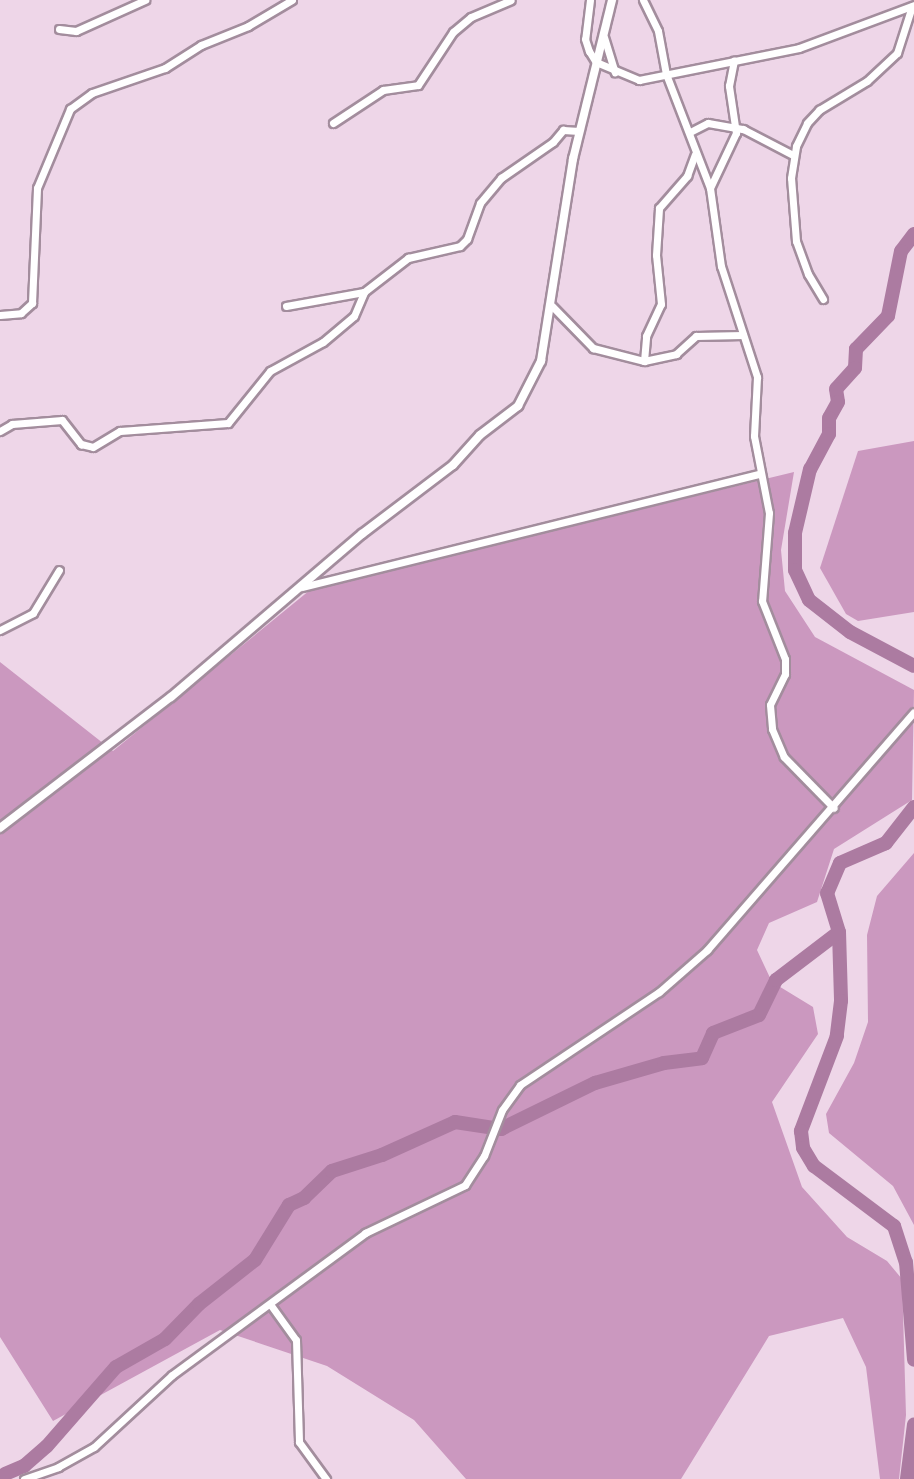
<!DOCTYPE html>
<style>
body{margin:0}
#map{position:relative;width:914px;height:1479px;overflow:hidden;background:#eed6e8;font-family:Cabin,sans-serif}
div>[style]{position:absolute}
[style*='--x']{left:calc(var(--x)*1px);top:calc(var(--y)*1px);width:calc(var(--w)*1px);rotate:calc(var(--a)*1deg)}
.forest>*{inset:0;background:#cb98bf}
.river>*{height:14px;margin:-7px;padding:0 7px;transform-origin:7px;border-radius:7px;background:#ac7ba1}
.roads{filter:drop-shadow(2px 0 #a38d9d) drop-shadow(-2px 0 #a38d9d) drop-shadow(0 2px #a38d9d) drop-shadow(0 -2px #a38d9d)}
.minor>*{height:7px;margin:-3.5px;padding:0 3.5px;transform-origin:3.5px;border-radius:3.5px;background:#fff}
.tertiary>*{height:8px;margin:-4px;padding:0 4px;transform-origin:4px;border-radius:4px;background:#fff}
span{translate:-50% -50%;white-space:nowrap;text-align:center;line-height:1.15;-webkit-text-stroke:5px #fff;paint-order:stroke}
</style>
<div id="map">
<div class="forest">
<i style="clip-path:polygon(914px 441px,914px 612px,858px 621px,846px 614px,820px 568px,858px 451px)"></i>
<i style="clip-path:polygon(794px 472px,781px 550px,785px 591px,815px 637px,914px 690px,912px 800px,834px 849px,817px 902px,769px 923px,757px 950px,772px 982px,813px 1007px,818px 1034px,772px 1102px,802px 1187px,847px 1237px,887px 1261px,902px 1279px,906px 1415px,899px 1479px,880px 1479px,866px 1367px,843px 1318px,769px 1336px,681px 1479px,466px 1479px,414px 1420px,327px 1366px,220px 1330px,53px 1421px,0 1337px,0 662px,113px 751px,310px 590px)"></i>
<i style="clip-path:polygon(914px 853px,914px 1225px,893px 1186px,829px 1133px,826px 1114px,854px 1063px,868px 1022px,867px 935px,877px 896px)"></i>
</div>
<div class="river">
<i style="--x:914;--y:234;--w:21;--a:127"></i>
<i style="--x:901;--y:251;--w:66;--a:101.3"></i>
<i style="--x:888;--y:316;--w:46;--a:134.1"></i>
<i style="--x:856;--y:349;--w:19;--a:93"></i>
<i style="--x:855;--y:368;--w:28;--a:132"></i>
<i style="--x:836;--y:389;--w:13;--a:81"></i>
<i style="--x:838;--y:402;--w:18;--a:119"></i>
<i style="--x:829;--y:418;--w:16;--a:90"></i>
<i style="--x:829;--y:434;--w:40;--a:118"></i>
<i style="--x:810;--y:469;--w:66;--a:103.2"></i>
<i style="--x:795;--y:533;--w:37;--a:90"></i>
<i style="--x:795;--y:570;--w:33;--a:65"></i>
<i style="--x:809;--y:600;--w:52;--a:38"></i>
<i style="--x:850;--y:632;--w:72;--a:28"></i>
<i style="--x:914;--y:807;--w:46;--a:127.9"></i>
<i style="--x:886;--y:843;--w:50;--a:156.5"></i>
<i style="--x:840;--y:863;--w:33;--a:113"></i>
<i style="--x:827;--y:893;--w:41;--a:72.9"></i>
<i style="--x:839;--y:932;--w:69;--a:88.3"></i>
<i style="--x:841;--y:1001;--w:35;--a:97"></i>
<i style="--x:837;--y:1036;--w:102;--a:110.8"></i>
<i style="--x:801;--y:1131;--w:17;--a:83"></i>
<i style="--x:803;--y:1148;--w:21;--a:59"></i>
<i style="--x:814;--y:1166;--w:100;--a:36.9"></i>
<i style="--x:894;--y:1226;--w:38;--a:72"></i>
<i style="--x:906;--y:1262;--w:98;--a:85.3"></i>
<i style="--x:5;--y:1474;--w:21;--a:-23"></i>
<i style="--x:24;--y:1466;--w:30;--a:-41"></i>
<i style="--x:47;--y:1446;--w:105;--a:-48.9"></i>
<i style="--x:116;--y:1367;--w:56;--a:-29.7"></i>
<i style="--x:165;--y:1339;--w:49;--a:-45.8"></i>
<i style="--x:199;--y:1304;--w:71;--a:-38.2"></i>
<i style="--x:255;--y:1260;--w:65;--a:-58.3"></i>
<i style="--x:289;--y:1205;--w:17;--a:-25"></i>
<i style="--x:304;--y:1198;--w:39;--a:-44"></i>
<i style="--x:332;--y:1171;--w:52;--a:-17.7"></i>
<i style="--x:382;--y:1155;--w:80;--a:-24.3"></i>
<i style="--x:455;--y:1122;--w:47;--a:8.7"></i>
<i style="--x:501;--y:1129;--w:105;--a:-26.1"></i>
<i style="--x:595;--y:1083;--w:72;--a:-16.2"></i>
<i style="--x:664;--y:1063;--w:38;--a:-7"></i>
<i style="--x:702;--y:1058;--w:27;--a:-66"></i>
<i style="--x:713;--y:1033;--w:49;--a:-21.4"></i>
<i style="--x:759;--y:1015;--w:39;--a:-64"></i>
<i style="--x:776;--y:980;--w:79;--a:-37.3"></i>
<i style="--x:907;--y:1479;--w:55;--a:-82.7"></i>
</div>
<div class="roads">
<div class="minor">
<i style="--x:590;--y:0;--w:39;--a:97"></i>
<i style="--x:585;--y:39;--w:13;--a:72"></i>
<i style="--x:589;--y:51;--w:13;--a:58"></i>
<i style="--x:596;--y:62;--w:47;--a:22.7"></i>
<i style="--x:639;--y:80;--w:163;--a:-11.3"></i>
<i style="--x:799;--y:48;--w:123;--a:-20.5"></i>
<i style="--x:643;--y:0;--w:34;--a:64"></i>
<i style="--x:658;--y:31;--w:44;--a:79.5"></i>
<i style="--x:666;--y:74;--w:122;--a:68.9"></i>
<i style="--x:710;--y:188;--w:79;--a:82"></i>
<i style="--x:721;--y:266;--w:117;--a:72"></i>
<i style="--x:757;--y:377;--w:59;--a:92.9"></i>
<i style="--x:754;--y:436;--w:78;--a:79"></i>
<i style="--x:769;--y:513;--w:88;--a:94.5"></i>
<i style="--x:762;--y:601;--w:62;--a:68.4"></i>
<i style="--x:785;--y:659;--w:15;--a:90"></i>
<i style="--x:785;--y:674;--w:34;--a:116"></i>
<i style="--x:770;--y:705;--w:24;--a:85"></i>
<i style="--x:772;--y:729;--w:30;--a:67"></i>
<i style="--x:784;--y:757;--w:71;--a:45.6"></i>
<i style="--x:59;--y:29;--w:17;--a:7"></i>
<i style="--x:76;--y:31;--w:76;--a:-24.2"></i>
<i style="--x:604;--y:37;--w:37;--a:73"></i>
<i style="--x:333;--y:123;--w:60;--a:-33.4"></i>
<i style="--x:383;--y:90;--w:35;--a:-8"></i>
<i style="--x:418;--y:85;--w:64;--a:-56.6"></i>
<i style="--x:453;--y:32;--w:23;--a:-40"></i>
<i style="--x:471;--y:17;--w:43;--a:-23"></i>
<i style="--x:690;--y:132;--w:20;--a:-27"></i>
<i style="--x:708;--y:123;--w:36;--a:10"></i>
<i style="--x:743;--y:129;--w:56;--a:27.5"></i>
<i style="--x:710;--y:188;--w:61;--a:-64.7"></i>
<i style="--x:736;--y:133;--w:48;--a:-98.5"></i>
<i style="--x:729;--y:86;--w:26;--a:-79"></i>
<i style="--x:823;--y:299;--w:29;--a:-121"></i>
<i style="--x:808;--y:274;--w:35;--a:-110"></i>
<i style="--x:796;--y:241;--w:63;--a:-94.5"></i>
<i style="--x:791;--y:178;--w:32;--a:-81"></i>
<i style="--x:796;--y:146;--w:25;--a:-64"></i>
<i style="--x:807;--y:123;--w:18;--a:-47"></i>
<i style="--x:819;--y:110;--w:56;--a:-31.1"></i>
<i style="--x:867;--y:81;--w:41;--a:-43"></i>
<i style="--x:897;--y:53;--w:49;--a:-72.3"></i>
<i style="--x:286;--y:306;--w:79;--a:-10.2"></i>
<i style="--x:364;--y:292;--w:56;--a:-37.7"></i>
<i style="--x:408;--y:258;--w:53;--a:-13"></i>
<i style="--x:460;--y:246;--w:10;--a:-45"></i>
<i style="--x:467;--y:239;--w:38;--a:-70"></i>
<i style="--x:480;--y:203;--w:33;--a:-50"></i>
<i style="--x:501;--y:178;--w:63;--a:-34.7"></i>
<i style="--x:553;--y:142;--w:16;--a:-50"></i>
<i style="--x:563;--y:130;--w:16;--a:4"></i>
<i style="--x:552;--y:306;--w:59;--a:45.7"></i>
<i style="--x:593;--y:348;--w:53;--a:14.3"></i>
<i style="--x:644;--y:361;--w:33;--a:-12"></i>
<i style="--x:676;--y:354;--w:27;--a:-42"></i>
<i style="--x:696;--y:336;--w:47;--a:-1.2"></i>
<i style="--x:0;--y:315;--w:21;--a:-5"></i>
<i style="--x:21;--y:313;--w:15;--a:-42"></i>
<i style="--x:32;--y:303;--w:115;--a:-87.5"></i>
<i style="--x:37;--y:188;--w:86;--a:-67.3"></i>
<i style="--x:70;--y:109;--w:27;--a:-36"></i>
<i style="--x:92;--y:93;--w:77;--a:-18.9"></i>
<i style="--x:165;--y:68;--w:43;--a:-32.6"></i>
<i style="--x:201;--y:45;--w:51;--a:-22"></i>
<i style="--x:248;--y:26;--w:51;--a:-30.6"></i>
<i style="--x:644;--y:361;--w:25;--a:-85"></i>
<i style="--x:646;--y:336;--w:35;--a:-65"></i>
<i style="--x:661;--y:304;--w:49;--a:-95.8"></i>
<i style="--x:656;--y:255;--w:47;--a:-86.3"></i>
<i style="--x:659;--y:208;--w:43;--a:-48.8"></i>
<i style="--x:687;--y:176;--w:23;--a:-70"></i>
<i style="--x:0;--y:431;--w:14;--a:-30"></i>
<i style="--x:12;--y:424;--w:50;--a:-4.6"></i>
<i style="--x:62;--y:420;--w:31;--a:52"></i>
<i style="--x:81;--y:444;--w:12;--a:14"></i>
<i style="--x:93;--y:447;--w:31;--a:-31"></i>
<i style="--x:120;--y:431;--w:108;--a:-4.2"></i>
<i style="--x:228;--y:423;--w:67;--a:-51.1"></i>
<i style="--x:270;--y:371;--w:60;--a:-28.7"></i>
<i style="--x:323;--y:342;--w:40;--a:-40"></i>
<i style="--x:354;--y:316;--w:26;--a:-67"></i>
<i style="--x:302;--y:587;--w:471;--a:-13.9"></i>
<i style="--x:0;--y:630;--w:37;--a:-27"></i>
<i style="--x:33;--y:613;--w:50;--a:-58.8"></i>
<i style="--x:270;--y:1304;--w:44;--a:54.2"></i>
<i style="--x:296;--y:1340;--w:102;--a:88.3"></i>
<i style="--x:299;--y:1442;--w:46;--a:53.9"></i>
<i style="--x:24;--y:1479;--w:36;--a:-19"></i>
<i style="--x:58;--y:1467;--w:41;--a:-29.1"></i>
<i style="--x:94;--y:1447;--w:106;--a:-42.7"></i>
<i style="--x:172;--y:1375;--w:240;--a:-36.3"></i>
<i style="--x:365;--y:1233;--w:111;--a:-25.6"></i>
<i style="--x:465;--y:1185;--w:35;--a:-57"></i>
<i style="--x:484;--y:1156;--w:49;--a:-68.6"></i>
<i style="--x:502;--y:1110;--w:31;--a:-54"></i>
<i style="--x:520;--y:1085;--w:167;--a:-33.8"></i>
<i style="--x:659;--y:992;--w:64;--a:-41.2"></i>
<i style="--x:707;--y:950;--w:315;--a:-49"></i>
</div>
<div class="tertiary">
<i style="--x:0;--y:828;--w:215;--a:-37.5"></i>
<i style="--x:171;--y:697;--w:251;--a:-40.5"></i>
<i style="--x:362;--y:534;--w:114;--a:-37.2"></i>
<i style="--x:453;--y:465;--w:40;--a:-48"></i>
<i style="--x:480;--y:435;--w:48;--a:-37.3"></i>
<i style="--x:518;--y:406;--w:51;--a:-62.9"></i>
<i style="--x:541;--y:361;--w:205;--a:-81"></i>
<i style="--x:573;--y:159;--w:164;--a:-76.2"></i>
</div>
</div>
</div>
